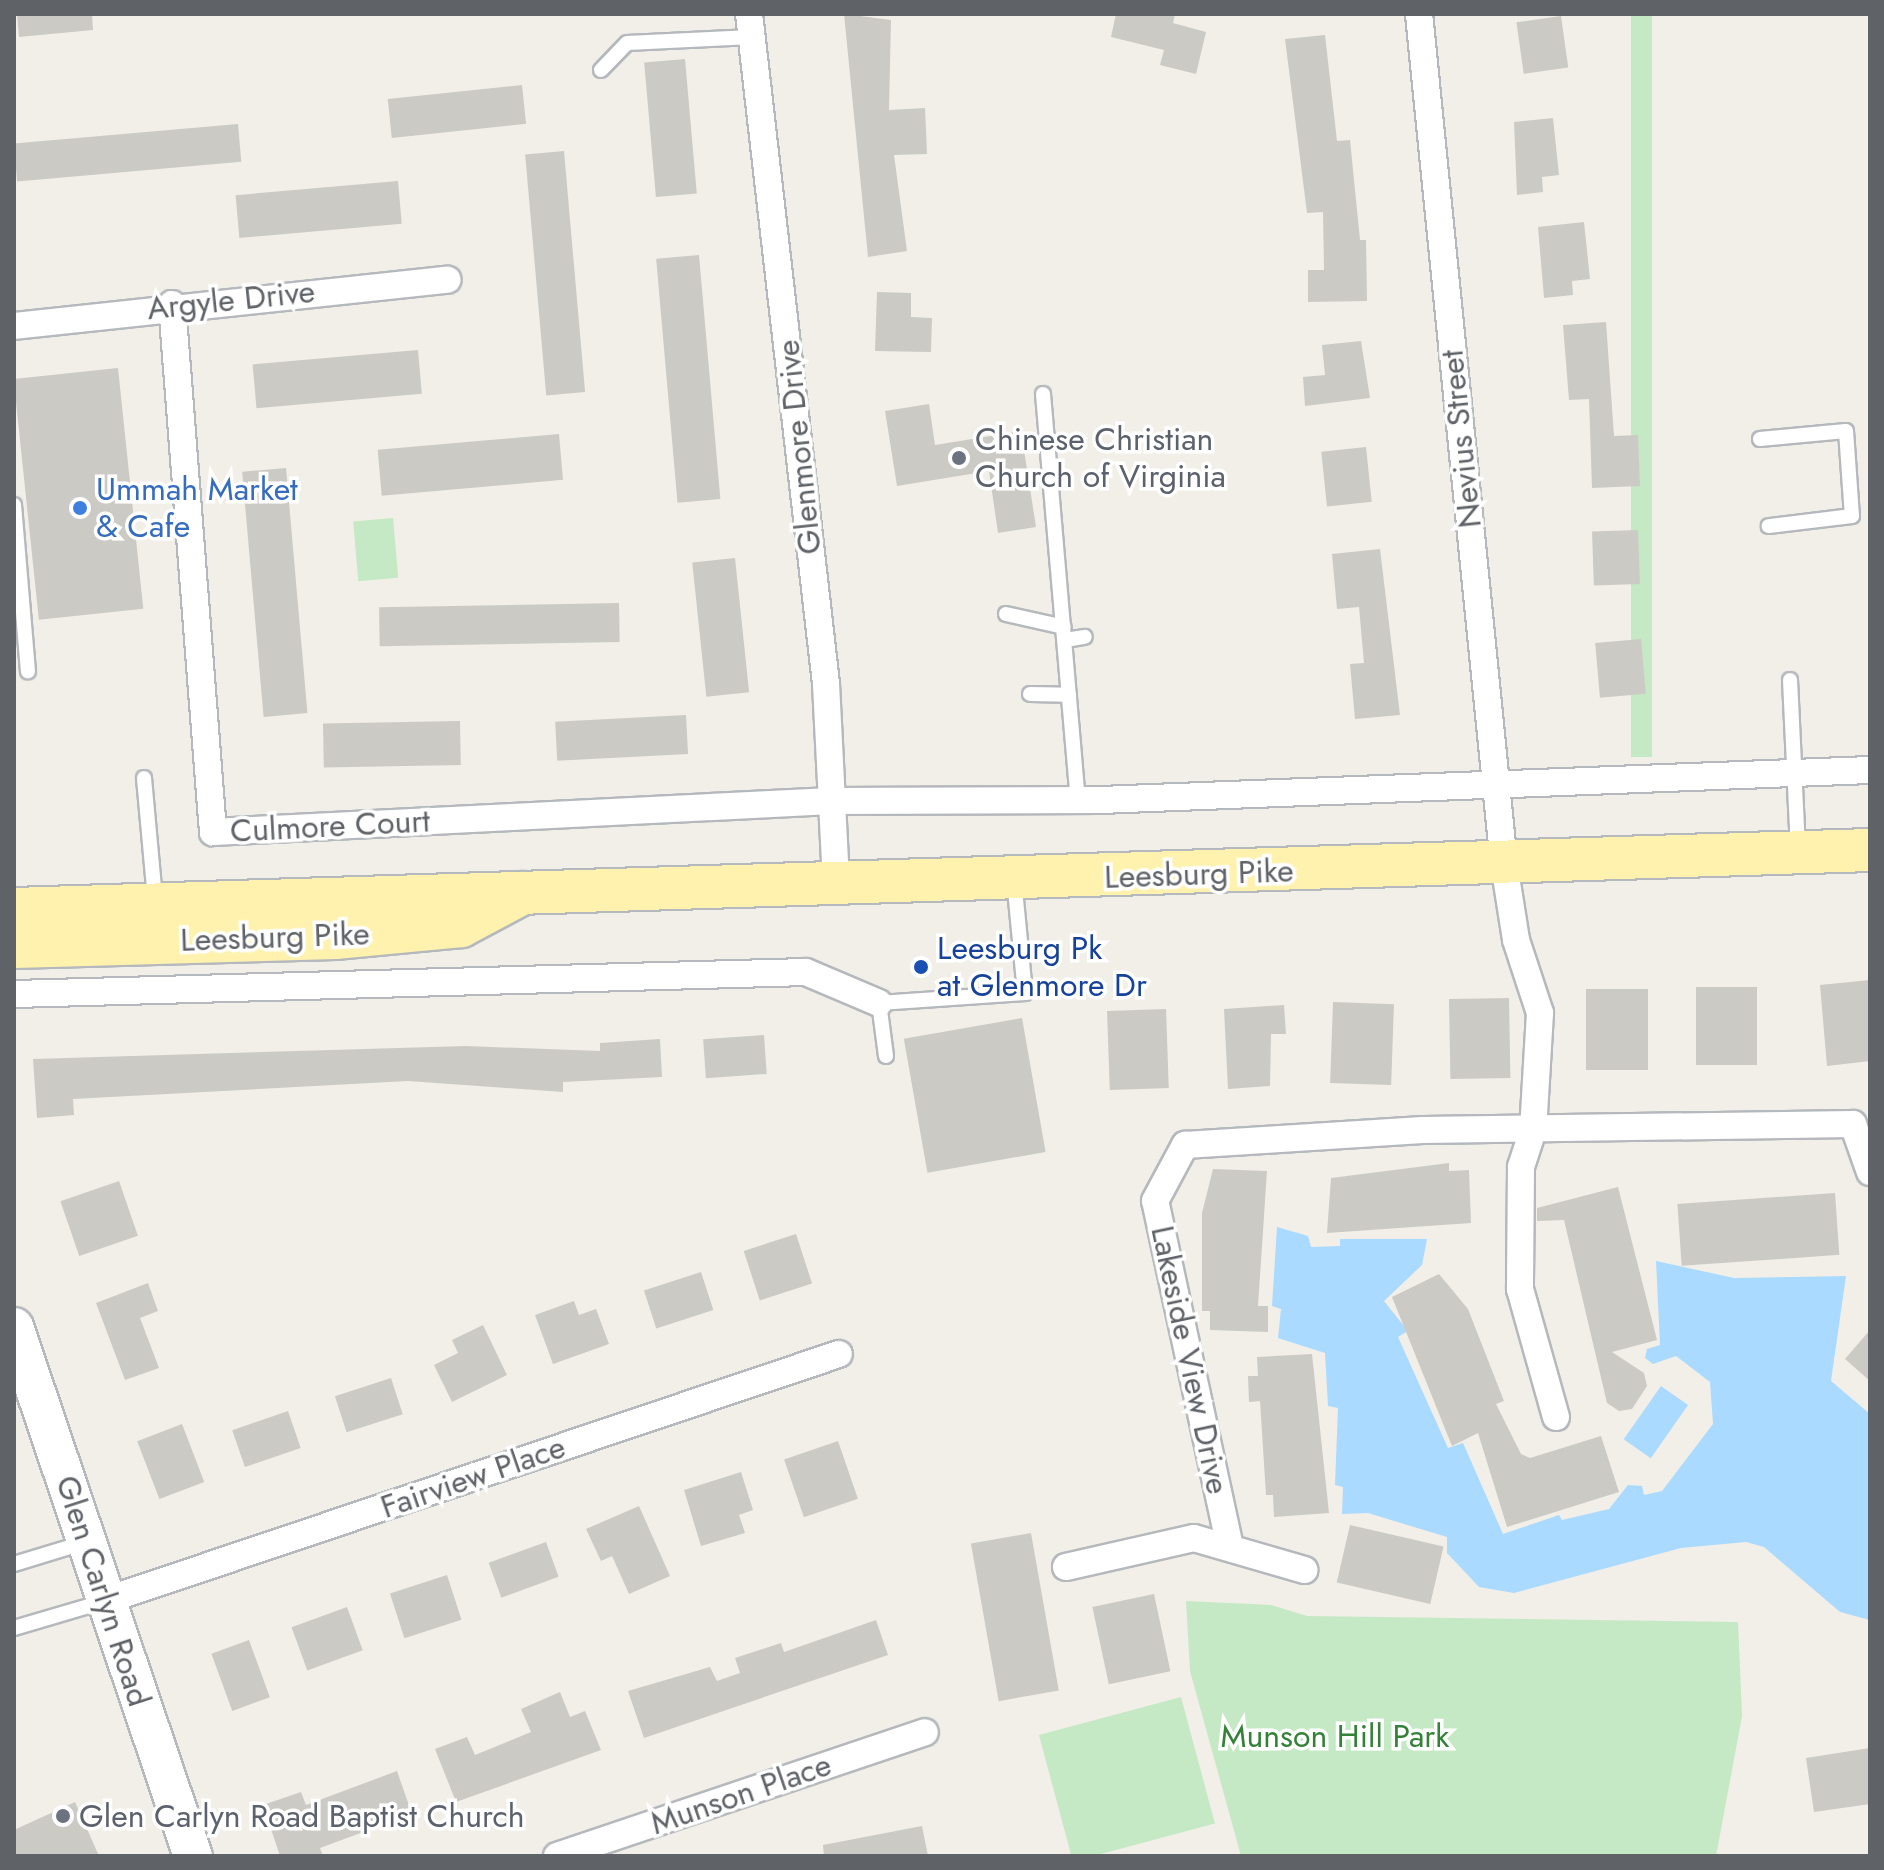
<!DOCTYPE html>
<style>
body{margin:0}
#map{position:relative;width:1884px;height:1870px;overflow:hidden;background:#f1efe8;font-family:Jost,sans-serif}
div>[style]{position:absolute}
[style*='--x']{left:calc(var(--x)*1px);top:calc(var(--y)*1px);width:calc(var(--w)*1px);rotate:calc(var(--a)*1deg)}
.green>*{inset:0;background:#c5e8c5;transform-origin:0 0}
.water>*{inset:0;background:#aadaff;transform-origin:0 0}
.building>*{inset:0;background:#cccac5;transform-origin:0 0}
.roads{filter:drop-shadow(2px 0 #b5b8bc) drop-shadow(-2px 0 #b5b8bc) drop-shadow(0 2px #b5b8bc) drop-shadow(0 -2px #b5b8bc)}
.lane>*{height:14px;margin:-7px;padding:0 7px;transform-origin:7px;border-radius:7px;background:#fff}
.street>*{height:26px;margin:-13px;padding:0 13px;transform-origin:13px;border-radius:13px;background:#fff}
.secondary>*{height:38px;margin:-19px;padding:0 19px;transform-origin:19px;border-radius:19px;background:#fff}
.primary>*{height:42px;margin:-21px;padding:0 21px;transform-origin:21px;border-radius:21px;background:#fff2af}
.dots>*{width:22px;height:22px;translate:-50% -50%;box-sizing:border-box;border:4px solid #fff;border-radius:50%}
span{translate:-50% -50%;white-space:nowrap;text-align:center;line-height:1.15;-webkit-text-stroke:7px #fff;paint-order:stroke}
.street-label{font-size:32px;color:#5f6368}
.worship-label{font-size:32px;color:#5b616d}
.left{translate:0 -50%;text-align:left}
.shop-label{font-size:32px;color:#366cbe}
.transit-label{font-size:32px;color:#164399}
.park-label{font-size:32px;color:#348238}
.frame{position:absolute;inset:0;border:16px solid #5f6368;pointer-events:none}
</style>
<div id="map">
<div class="green">
<i style="left:1631px;top:14px;width:21px;height:743px"></i>
<i style="left:393px;top:518px;width:60px;height:40px;rotate:85deg"></i>
<i style="clip-path:polygon(1186px 1601px,1271px 1605px,1307px 1616px,1738px 1622px,1742px 1716px,1716px 1856px,1241px 1856px,1190px 1671px)"></i>
<i style="left:1181px;top:1697px;width:131px;height:147px;rotate:75deg"></i>
</div>
<div class="water">
<i style="clip-path:polygon(1277px 1227px,1308px 1236px,1311px 1247px,1340px 1246px,1340px 1239px,1427px 1239px,1422px 1265px,1384px 1301px,1408px 1331px,1398px 1337px,1448px 1448px,1463px 1443px,1503px 1534px,1559px 1515px,1562px 1520px,1609px 1509px,1628px 1485px,1642px 1486px,1644px 1495px,1662px 1491px,1713px 1424px,1710px 1382px,1676px 1356px,1653px 1364px,1645px 1358px,1647px 1349px,1660px 1345px,1656px 1261px,1734px 1278px,1846px 1276px,1831px 1381px,1870px 1414px,1870px 1620px,1840px 1612px,1764px 1547px,1746px 1542px,1681px 1548px,1514px 1593px,1479px 1587px,1447px 1553px,1447px 1537px,1368px 1513px,1342px 1514px,1343px 1487px,1335px 1485px,1338px 1408px,1328px 1406px,1325px 1353px,1278px 1338px,1281px 1309px,1272px 1306px)"></i>
<i style="left:1661px;top:1386px;width:33px;height:65px;rotate:35deg"></i>
</div>
<div class="building">
<i style="clip-path:polygon(17px 14px,92px 14px,93px 30px,19px 37px)"></i>
<i style="clip-path:polygon(844px 14px,891px 20px,889px 110px,925px 108px,927px 154px,894px 155px,907px 251px,868px 257px)"></i>
<i style="clip-path:polygon(1116px 14px,1175px 14px,1173px 23px,1206px 32px,1196px 74px,1160px 65px,1164px 50px,1111px 37px)"></i>
<i style="left:1561px;top:16px;width:52px;height:45px;rotate:82deg"></i>
<i style="clip-path:polygon(1325px 35px,1337px 141px,1350px 140px,1360px 240px,1366px 240px,1367px 301px,1308px 302px,1308px 270px,1324px 270px,1323px 212px,1307px 213px,1285px 39px)"></i>
<i style="left:685px;top:59px;width:135px;height:41px;rotate:85deg"></i>
<i style="left:522px;top:85px;width:39px;height:135px;rotate:84deg"></i>
<i style="clip-path:polygon(1553px 118px,1559px 175px,1542px 177px,1543px 192px,1517px 195px,1514px 122px)"></i>
<i style="left:238px;top:124px;width:38px;height:225px;rotate:85deg"></i>
<i style="left:564px;top:151px;width:242px;height:39px;rotate:85deg"></i>
<i style="left:398px;top:181px;width:43px;height:163px;rotate:85deg"></i>
<i style="clip-path:polygon(1584px 222px,1590px 279px,1572px 281px,1573px 295px,1544px 298px,1538px 227px)"></i>
<i style="left:699px;top:255px;width:245px;height:43px;rotate:85deg"></i>
<i style="clip-path:polygon(877px 292px,911px 293px,911px 317px,932px 318px,931px 352px,875px 351px)"></i>
<i style="clip-path:polygon(1606px 322px,1614px 436px,1638px 435px,1640px 486px,1592px 488px,1589px 399px,1569px 400px,1563px 325px)"></i>
<i style="clip-path:polygon(1361px 341px,1370px 398px,1305px 406px,1303px 377px,1325px 375px,1322px 345px)"></i>
<i style="left:418px;top:350px;width:44px;height:166px;rotate:85deg"></i>
<i style="left:118px;top:368px;width:242px;height:105px;rotate:84deg"></i>
<i style="clip-path:polygon(929px 404px,935px 445px,1021px 431px,1036px 527px,998px 533px,989px 471px,897px 486px,885px 411px)"></i>
<i style="left:559px;top:434px;width:46px;height:182px;rotate:85deg"></i>
<i style="left:1366px;top:447px;width:55px;height:45px;rotate:84deg"></i>
<i style="left:286px;top:468px;width:246px;height:44px;rotate:85deg"></i>
<i style="left:1638px;top:530px;width:54px;height:46px;rotate:88deg"></i>
<i style="clip-path:polygon(1380px 549px,1400px 715px,1355px 719px,1350px 664px,1364px 663px,1359px 607px,1337px 609px,1332px 554px)"></i>
<i style="left:735px;top:558px;width:135px;height:43px;rotate:84deg"></i>
<i style="left:619px;top:603px;width:39px;height:240px;rotate:89deg"></i>
<i style="left:1641px;top:639px;width:55px;height:46px;rotate:85deg"></i>
<i style="left:686px;top:715px;width:39px;height:131px;rotate:87deg"></i>
<i style="left:460px;top:721px;width:44px;height:137px;rotate:89deg"></i>
<i style="clip-path:polygon(1870px 980px,1870px 1061px,1827px 1066px,1820px 985px)"></i>
<i style="left:1696px;top:987px;width:61px;height:78px"></i>
<i style="left:1586px;top:989px;width:62px;height:81px"></i>
<i style="left:1509px;top:998px;width:80px;height:60px;rotate:89deg"></i>
<i style="left:1333px;top:1002px;width:61px;height:81px;rotate:2deg"></i>
<i style="clip-path:polygon(1284px 1005px,1286px 1034px,1271px 1034px,1270px 1086px,1228px 1089px,1224px 1009px)"></i>
<i style="left:1166px;top:1009px;width:79px;height:59px;rotate:88deg"></i>
<i style="left:1022px;top:1018px;width:136px;height:120px;rotate:80deg"></i>
<i style="left:764px;top:1035px;width:39px;height:61px;rotate:86deg"></i>
<i style="clip-path:polygon(660px 1039px,662px 1077px,563px 1082px,563px 1092px,408px 1081px,73px 1099px,74px 1115px,37px 1118px,33px 1059px,466px 1046px,600px 1051px,600px 1043px)"></i>
<i style="clip-path:polygon(1449px 1163px,1449px 1171px,1469px 1170px,1471px 1223px,1327px 1233px,1331px 1178px)"></i>
<i style="clip-path:polygon(1213px 1169px,1267px 1171px,1258px 1306px,1268px 1306px,1268px 1332px,1210px 1330px,1210px 1311px,1202px 1311px,1202px 1213px)"></i>
<i style="left:119px;top:1181px;width:58px;height:62px;rotate:71deg"></i>
<i style="clip-path:polygon(1618px 1187px,1657px 1340px,1612px 1352px,1644px 1373px,1647px 1386px,1632px 1409px,1619px 1411px,1607px 1403px,1564px 1220px,1537px 1221px,1537px 1208px)"></i>
<i style="left:1835px;top:1193px;width:62px;height:158px;rotate:86deg"></i>
<i style="left:796px;top:1234px;width:52px;height:55px;rotate:72deg"></i>
<i style="left:701px;top:1272px;width:40px;height:60px;rotate:72deg"></i>
<i style="clip-path:polygon(1439px 1274px,1468px 1309px,1504px 1401px,1496px 1404px,1521px 1454px,1530px 1458px,1601px 1436px,1619px 1492px,1507px 1527px,1478px 1433px,1452px 1446px,1392px 1297px)"></i>
<i style="clip-path:polygon(148px 1283px,158px 1311px,140px 1318px,159px 1368px,125px 1380px,96px 1303px)"></i>
<i style="clip-path:polygon(574px 1301px,579px 1315px,596px 1309px,609px 1344px,553px 1364px,535px 1315px)"></i>
<i style="clip-path:polygon(483px 1325px,507px 1375px,452px 1402px,434px 1365px,458px 1353px,452px 1340px)"></i>
<i style="clip-path:polygon(1870px 1330px,1870px 1381px,1845px 1359px)"></i>
<i style="clip-path:polygon(1312px 1354px,1329px 1513px,1274px 1517px,1273px 1495px,1266px 1495px,1260px 1401px,1249px 1402px,1248px 1376px,1258px 1376px,1257px 1357px)"></i>
<i style="left:391px;top:1378px;width:38px;height:59px;rotate:72deg"></i>
<i style="left:288px;top:1411px;width:39px;height:59px;rotate:71deg"></i>
<i style="left:182px;top:1424px;width:62px;height:48px;rotate:69deg"></i>
<i style="left:838px;top:1441px;width:61px;height:57px;rotate:71deg"></i>
<i style="clip-path:polygon(741px 1472px,753px 1510px,739px 1515px,745px 1533px,701px 1546px,684px 1490px)"></i>
<i style="clip-path:polygon(639px 1506px,670px 1576px,629px 1594px,612px 1556px,601px 1561px,586px 1529px)"></i>
<i style="left:1350px;top:1525px;width:96px;height:59px;rotate:13deg"></i>
<i style="left:1031px;top:1533px;width:160px;height:61px;rotate:80deg"></i>
<i style="left:546px;top:1542px;width:37px;height:61px;rotate:70deg"></i>
<i style="left:447px;top:1575px;width:47px;height:60px;rotate:72deg"></i>
<i style="left:1154px;top:1594px;width:79px;height:63px;rotate:78deg"></i>
<i style="left:347px;top:1607px;width:46px;height:59px;rotate:70deg"></i>
<i style="clip-path:polygon(876px 1620px,888px 1655px,644px 1738px,628px 1691px,710px 1667px,717px 1681px,740px 1673px,735px 1658px,781px 1643px,784px 1652px)"></i>
<i style="left:249px;top:1640px;width:61px;height:40px;rotate:70deg"></i>
<i style="clip-path:polygon(560px 1692px,570px 1717px,585px 1711px,601px 1750px,456px 1802px,435px 1749px,467px 1737px,475px 1755px,531px 1732px,521px 1709px)"></i>
<i style="clip-path:polygon(1870px 1748px,1870px 1804px,1814px 1812px,1806px 1758px)"></i>
<i style="clip-path:polygon(397px 1771px,412px 1814px,320px 1848px,323px 1856px,280px 1856px,263px 1805px,301px 1792px,306px 1805px)"></i>
<i style="clip-path:polygon(75px 1802px,99px 1856px,14px 1856px,14px 1830px)"></i>
<i style="clip-path:polygon(922px 1826px,928px 1856px,824px 1856px,823px 1845px)"></i>
</div>
<div class="roads">
<div class="lane">
<i style="--x:601;--y:70;--w:37;--a:-46"></i>
<i style="--x:627;--y:43;--w:125;--a:-2.7"></i>
<i style="--x:1043;--y:394;--w:409;--a:85.1"></i>
<i style="--x:1760;--y:439;--w:86;--a:-5.3"></i>
<i style="--x:1846;--y:431;--w:85;--a:86"></i>
<i style="--x:1852;--y:516;--w:84;--a:173.1"></i>
<i style="--x:14;--y:505;--w:167;--a:85.2"></i>
<i style="--x:1006;--y:614;--w:59;--a:12.6"></i>
<i style="--x:1065;--y:640;--w:20;--a:-9"></i>
<i style="--x:1790;--y:680;--w:168;--a:87.3"></i>
<i style="--x:1030;--y:694;--w:39;--a:1"></i>
<i style="--x:144;--y:778;--w:122;--a:84.8"></i>
<i style="--x:886;--y:1056;--w:53;--a:-97.5"></i>
<i style="--x:879;--y:1003;--w:146;--a:-3.9"></i>
<i style="--x:1025;--y:993;--w:115;--a:-95.5"></i>
<i style="--x:14;--y:1564;--w:75;--a:-17"></i>
<i style="--x:14;--y:1628;--w:96;--a:-16.4"></i>
</div>
<div class="street">
<i style="--x:749;--y:14;--w:674;--a:83.44"></i>
<i style="--x:826;--y:684;--w:198;--a:87.1"></i>
<i style="--x:1419;--y:14;--w:854;--a:84.29"></i>
<i style="--x:1504;--y:864;--w:77;--a:81"></i>
<i style="--x:1516;--y:940;--w:77;--a:71.8"></i>
<i style="--x:1540;--y:1013;--w:117;--a:93.4"></i>
<i style="--x:1533;--y:1130;--w:39;--a:108"></i>
<i style="--x:1521;--y:1167;--w:122;--a:90.5"></i>
<i style="--x:1520;--y:1289;--w:133;--a:74.3"></i>
<i style="--x:172;--y:304;--w:530;--a:85.56"></i>
<i style="--x:213;--y:832;--w:619;--a:-2.87"></i>
<i style="--x:831;--y:801;--w:269;--a:-0.2"></i>
<i style="--x:1100;--y:800;--w:771;--a:-2.23"></i>
<i style="--x:14;--y:326;--w:436;--a:-6.1"></i>
<i style="--x:14;--y:994;--w:792;--a:-1.59"></i>
<i style="--x:806;--y:972;--w:79;--a:23"></i>
<i style="--x:1230;--y:1547;--w:354;--a:-102.2"></i>
<i style="--x:1155;--y:1201;--w:64;--a:-61.8"></i>
<i style="--x:1185;--y:1145;--w:238;--a:-3.6"></i>
<i style="--x:1423;--y:1130;--w:430;--a:-0.8"></i>
<i style="--x:1853;--y:1124;--w:51;--a:70.5"></i>
<i style="--x:1066;--y:1567;--w:131;--a:-12.8"></i>
<i style="--x:1194;--y:1538;--w:115;--a:16.2"></i>
<i style="--x:107;--y:1600;--w:772;--a:-18.58"></i>
<i style="--x:557;--y:1856;--w:388;--a:-18.6"></i>
</div>
<div class="secondary">
<i style="--x:14;--y:1327;--w:558;--a:71.31"></i>
</div>
<div class="primary">
<i style="--x:14;--y:909;--w:1857;--a:-1.82"></i>
<i style="--x:14;--y:947;--w:321;--a:-1.6"></i>
<i style="--x:335;--y:938;--w:127;--a:-5.4"></i>
<i style="--x:461;--y:926;--w:70;--a:-28"></i>
</div>
</div>
<div class="dots">
<i style="left:959px;top:458px;background:#6b7280"></i>
<i style="left:80px;top:508px;background:#3f7fe0"></i>
<i style="left:921px;top:967px;background:#1a4fb4"></i>
<i style="left:63px;top:1816px;background:#6b7280"></i>
</div>
<div class="street-label">
<span style="left:231px;top:300px;rotate:-6deg">Argyle Drive</span>
<span style="left:1461px;top:439px;rotate:-96deg">Nevius Street</span>
<span style="left:799px;top:447px;rotate:-96deg">Glenmore Drive</span>
<span style="left:330px;top:826px;rotate:-3deg">Culmore Court</span>
<span style="left:1199px;top:874px;rotate:-2deg">Leesburg Pike</span>
<span style="left:275px;top:937px;rotate:-2deg">Leesburg Pike</span>
<span style="left:1190px;top:1360px;rotate:78deg">Lakeside View Drive</span>
<span style="left:473px;top:1477px;rotate:-19deg">Fairview Place</span>
<span style="left:103px;top:1591px;rotate:72deg">Glen Carlyn Road</span>
<span style="left:741px;top:1794px;rotate:-19deg">Munson Place</span>
</div>
<div class="worship-label">
<span class="left" style="left:975px;top:458px">Chinese Christian<br>Church of Virginia</span>
<span class="left" style="left:79px;top:1816px">Glen Carlyn Road Baptist Church</span>
</div>
<div class="shop-label">
<span class="left" style="left:96px;top:508px">Ummah Market<br>&amp; Cafe</span>
</div>
<div class="transit-label">
<span class="left" style="left:937px;top:967px">Leesburg Pk<br>at Glenmore Dr</span>
</div>
<div class="park-label">
<span style="left:1335px;top:1736px">Munson Hill Park</span>
</div>
<div class="frame"></div>
</div>
